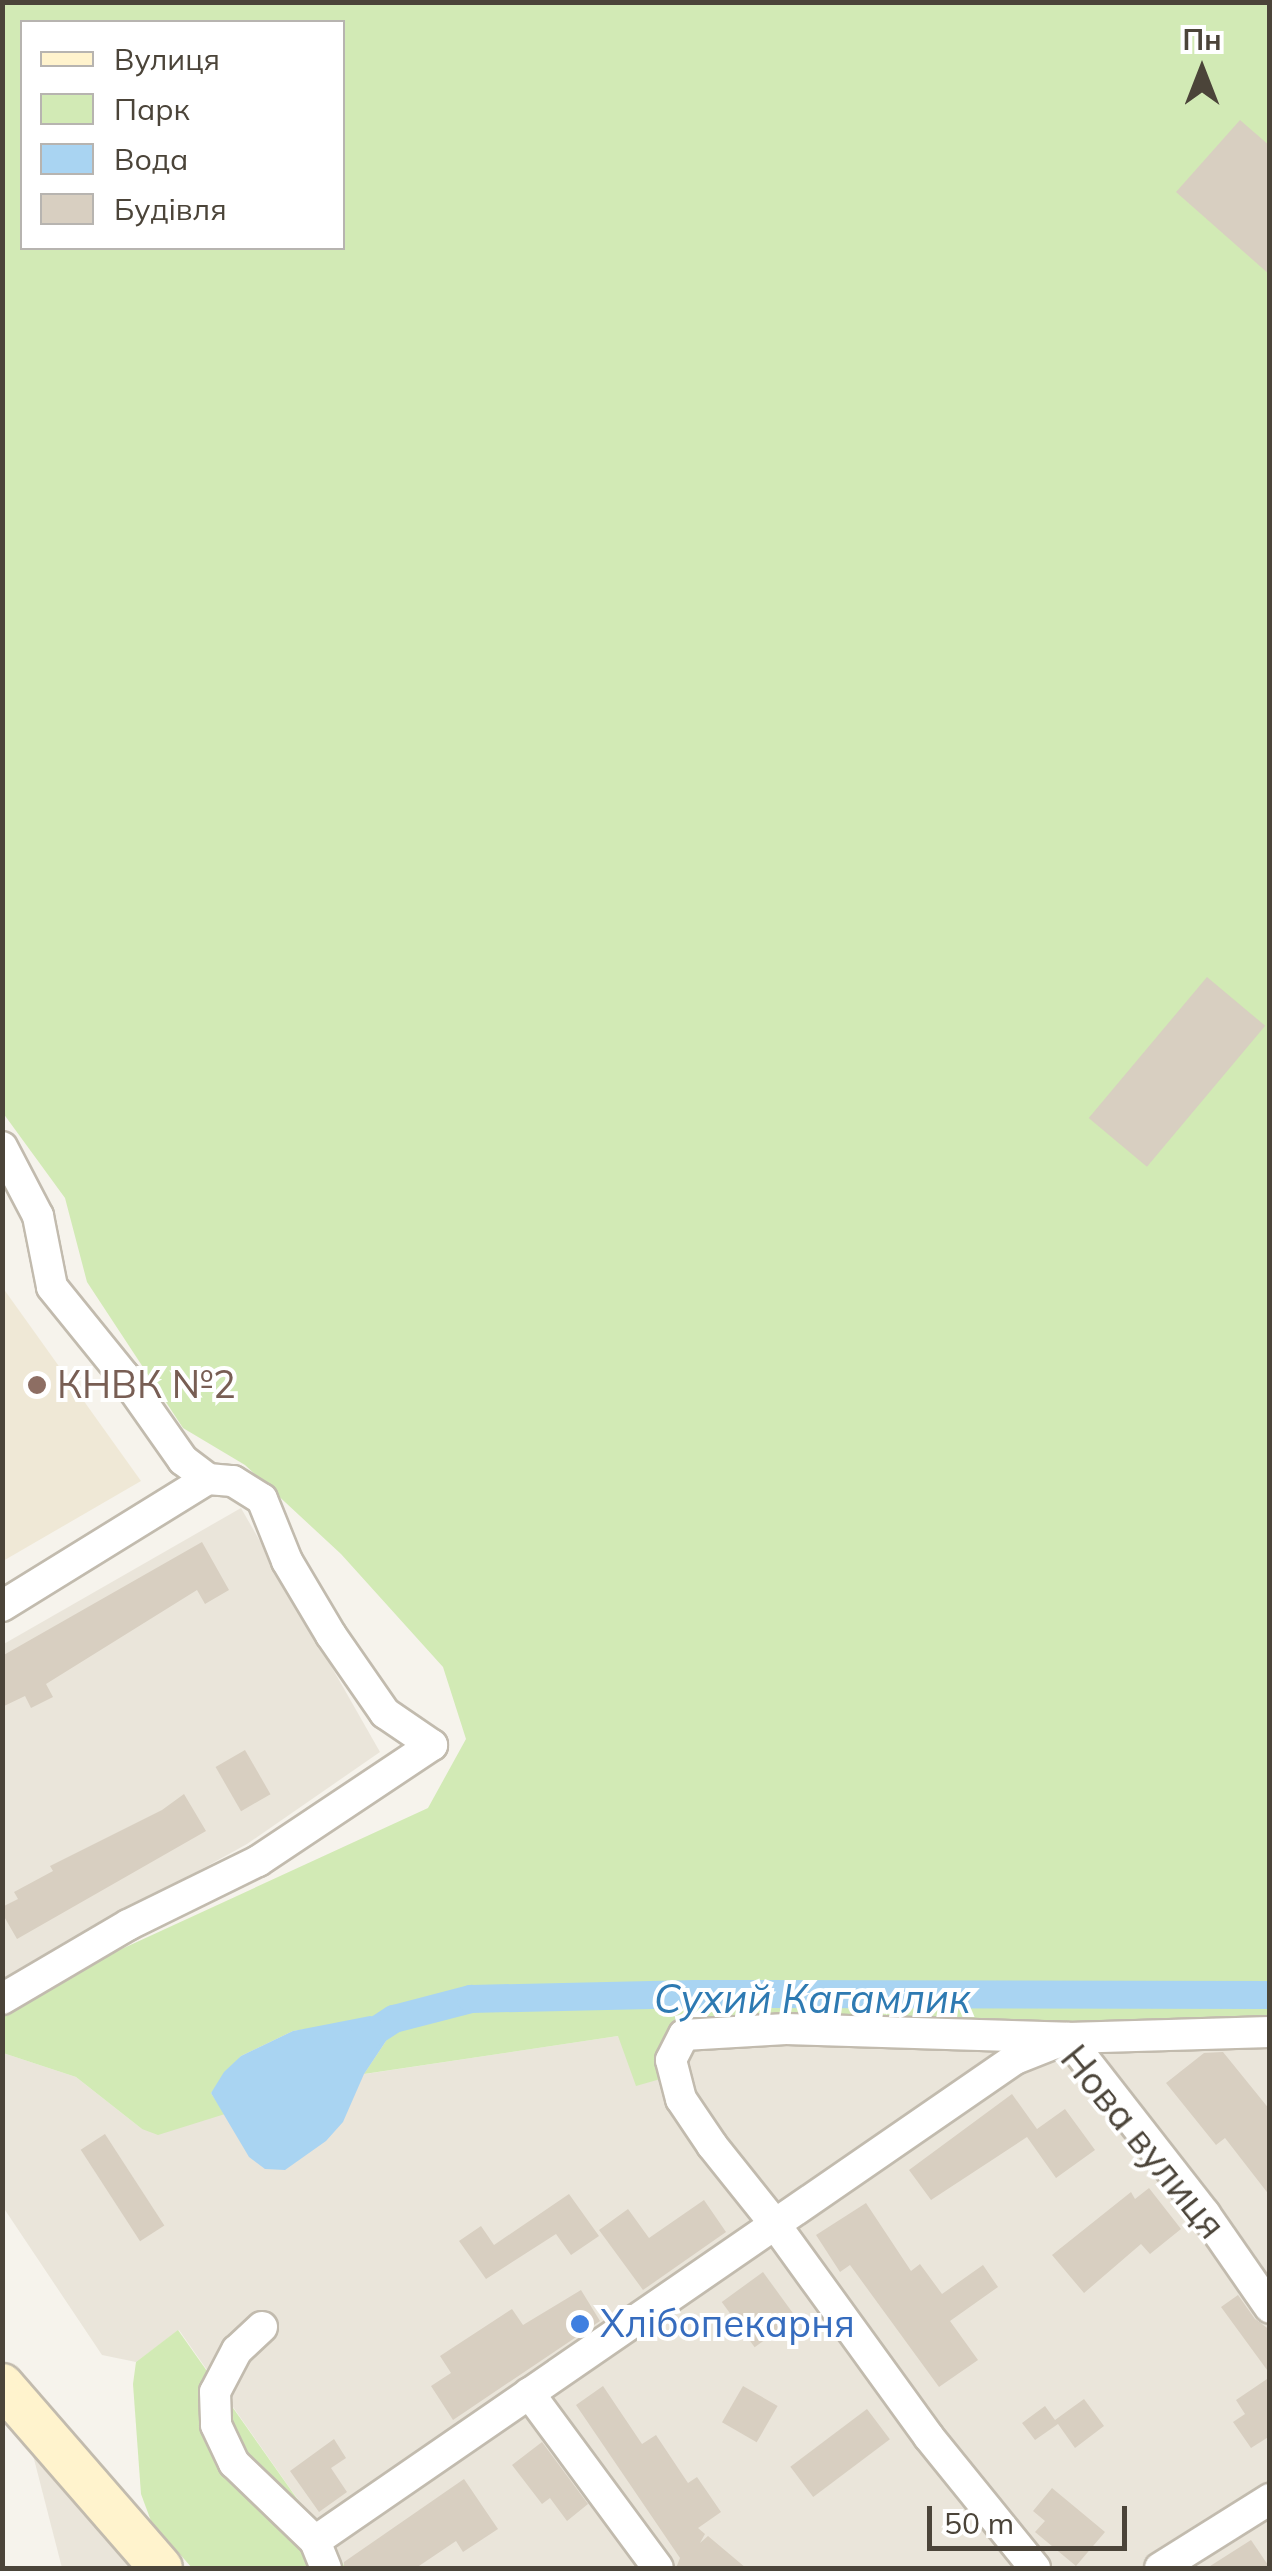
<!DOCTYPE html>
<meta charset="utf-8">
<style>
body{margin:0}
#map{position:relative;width:1272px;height:2571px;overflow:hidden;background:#f6f3ec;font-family:Mulish,sans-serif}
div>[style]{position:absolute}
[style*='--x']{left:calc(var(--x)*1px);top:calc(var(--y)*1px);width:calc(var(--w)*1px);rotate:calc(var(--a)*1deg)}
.residential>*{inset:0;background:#eae5da}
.education>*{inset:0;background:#efe8d6}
.green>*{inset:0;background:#d2eab5}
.water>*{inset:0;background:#a9d4f2}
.canal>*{height:28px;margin:-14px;padding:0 14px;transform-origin:14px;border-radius:14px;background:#a9d4f2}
.building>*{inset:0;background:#d8cfc1;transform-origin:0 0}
.roads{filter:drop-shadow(2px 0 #c2bbae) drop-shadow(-2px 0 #c2bbae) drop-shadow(0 2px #c2bbae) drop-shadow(0 -2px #c2bbae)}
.street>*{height:30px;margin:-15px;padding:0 15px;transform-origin:15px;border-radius:15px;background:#fff}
.secondary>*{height:42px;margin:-21px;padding:0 21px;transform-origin:21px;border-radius:21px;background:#fff3cd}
.dots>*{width:28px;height:28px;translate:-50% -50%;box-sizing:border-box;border:5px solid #fff;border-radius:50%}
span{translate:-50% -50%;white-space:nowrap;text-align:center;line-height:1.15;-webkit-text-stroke:8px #fff;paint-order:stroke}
.education-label{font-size:38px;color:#785e54}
.left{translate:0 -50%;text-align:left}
.street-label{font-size:38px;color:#4b4439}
.shop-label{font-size:38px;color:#366cbe}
.water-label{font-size:40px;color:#2e7ab2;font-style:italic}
.frame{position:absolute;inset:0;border:5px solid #4b4439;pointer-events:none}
.legend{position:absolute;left:20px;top:20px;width:325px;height:230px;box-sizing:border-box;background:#fff;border:2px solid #b7b4b0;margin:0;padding:12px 18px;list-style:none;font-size:30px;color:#4b4439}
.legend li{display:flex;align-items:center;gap:20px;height:50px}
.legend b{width:50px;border:2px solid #b7b4b0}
.north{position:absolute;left:1152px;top:20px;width:100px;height:100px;-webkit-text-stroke:8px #fff;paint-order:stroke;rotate:0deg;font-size:28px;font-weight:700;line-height:40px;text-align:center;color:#4b4439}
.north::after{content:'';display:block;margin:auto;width:35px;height:45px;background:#4b4439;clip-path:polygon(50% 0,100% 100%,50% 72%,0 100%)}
.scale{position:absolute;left:927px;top:2506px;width:200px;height:45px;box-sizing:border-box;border:5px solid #4b4439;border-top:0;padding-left:12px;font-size:30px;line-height:35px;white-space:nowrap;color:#4b4439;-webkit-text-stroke:8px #fff;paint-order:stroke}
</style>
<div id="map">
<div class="residential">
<i style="clip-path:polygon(241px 1508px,380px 1752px,247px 1844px,3px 1979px,2px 1645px)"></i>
<i style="clip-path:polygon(1269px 2023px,1269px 2568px,346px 2568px,179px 2330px,136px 2362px,102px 2355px,3px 2207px,3px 2053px,76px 2077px,142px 2129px,224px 2114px,241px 2056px,293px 2031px,386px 2041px,365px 2074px,618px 2036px,665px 2048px)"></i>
<i style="clip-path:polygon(25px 2424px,159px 2568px,62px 2568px)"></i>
</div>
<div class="education">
<i style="clip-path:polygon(3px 1288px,141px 1481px,3px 1561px,2px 1561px)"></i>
</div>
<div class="green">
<i style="clip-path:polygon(evenodd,3px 3px,1269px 3px,1269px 2023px,676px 2024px,664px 2078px,636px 2086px,618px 2036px,364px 2074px,386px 2041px,391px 2022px,385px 2018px,293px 2031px,241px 2056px,211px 2093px,225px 2114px,158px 2135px,142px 2129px,76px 2077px,3px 2053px,2px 2004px,428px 1808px,466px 1739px,443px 1667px,341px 1554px,245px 1465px,183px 1428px,87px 1282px,65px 1198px,3px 1113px,3px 3px,22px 22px,342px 22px,342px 248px,22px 248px,22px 22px)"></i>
<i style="clip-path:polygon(178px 2330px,346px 2568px,192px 2568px,151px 2521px,141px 2494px,133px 2384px,136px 2362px)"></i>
</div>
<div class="water">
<i style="clip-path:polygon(370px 2016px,389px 2020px,386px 2041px,364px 2074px,343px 2122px,326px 2141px,285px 2170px,265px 2169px,249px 2157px,211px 2093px,224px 2072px,241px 2056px,293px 2031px)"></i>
</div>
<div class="canal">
<i style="--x:363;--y:2039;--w:37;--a:-33"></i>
<i style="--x:394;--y:2019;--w:80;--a:-14.6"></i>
<i style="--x:471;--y:1999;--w:224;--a:-1.3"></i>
<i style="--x:695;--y:1994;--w:575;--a:0.1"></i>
</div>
<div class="building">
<i style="clip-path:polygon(1240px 120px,1270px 146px,1270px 275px,1176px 192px)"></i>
<i style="left:1207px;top:977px;width:76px;height:184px;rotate:40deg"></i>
<i style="clip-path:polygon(202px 1542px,229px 1590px,205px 1604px,197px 1590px,46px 1684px,53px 1697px,31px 1708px,25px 1696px,2px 1707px,2px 1656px)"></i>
<i style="left:245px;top:1750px;width:51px;height:34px;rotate:60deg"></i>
<i style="clip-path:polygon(184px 1794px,206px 1831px,17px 1939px,2px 1913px,2px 1907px,18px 1899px,14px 1892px,53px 1871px,50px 1866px,162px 1810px)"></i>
<i style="clip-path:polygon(1223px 2052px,1270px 2110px,1270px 2196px,1225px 2138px,1216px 2145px,1166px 2083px,1204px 2053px)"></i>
<i style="clip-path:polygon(1012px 2094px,1037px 2129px,1065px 2109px,1095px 2150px,1056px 2178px,1027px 2137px,931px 2200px,909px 2170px)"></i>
<i style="left:105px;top:2134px;width:109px;height:29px;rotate:57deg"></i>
<i style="clip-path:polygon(1149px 2188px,1181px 2229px,1150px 2254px,1141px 2244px,1084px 2293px,1052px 2255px,1131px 2192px,1135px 2199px)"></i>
<i style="clip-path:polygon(569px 2194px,599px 2236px,571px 2255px,556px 2234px,486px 2279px,459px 2241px,481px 2226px,494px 2245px)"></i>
<i style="clip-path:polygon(704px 2200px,726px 2232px,643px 2290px,599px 2230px,628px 2209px,649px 2238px)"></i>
<i style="clip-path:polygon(866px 2203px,911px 2271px,920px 2264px,942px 2294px,983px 2265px,998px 2287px,950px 2321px,978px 2360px,939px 2387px,850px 2265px,840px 2272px,816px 2235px)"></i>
<i style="left:763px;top:2272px;width:56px;height:51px;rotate:54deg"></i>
<i style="clip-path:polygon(581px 2290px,600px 2321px,453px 2420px,431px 2386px,451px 2373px,440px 2356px,512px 2309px,523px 2325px)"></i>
<i style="clip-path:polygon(1238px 2295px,1255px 2319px,1270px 2330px,1270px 2374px,1221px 2307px)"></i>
<i style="clip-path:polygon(1270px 2377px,1270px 2436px,1251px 2448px,1233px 2422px,1245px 2414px,1236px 2400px)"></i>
<i style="clip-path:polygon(603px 2386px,642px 2444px,656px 2435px,688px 2483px,697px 2477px,721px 2512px,698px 2528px,705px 2534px,700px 2543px,708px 2536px,746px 2568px,676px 2568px,680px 2558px,576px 2405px)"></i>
<i style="left:743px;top:2386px;width:40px;height:42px;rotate:30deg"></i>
<i style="clip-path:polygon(1084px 2399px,1104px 2426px,1075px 2448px,1058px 2424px,1035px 2440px,1022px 2423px,1045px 2406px,1055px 2420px)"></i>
<i style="left:867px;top:2409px;width:38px;height:96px;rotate:53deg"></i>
<i style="clip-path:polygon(334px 2439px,346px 2458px,331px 2468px,347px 2492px,319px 2512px,290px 2471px)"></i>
<i style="clip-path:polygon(542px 2442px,588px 2504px,567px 2521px,550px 2498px,542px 2504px,512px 2465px)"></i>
<i style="clip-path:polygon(464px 2479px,498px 2529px,463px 2552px,456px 2541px,416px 2568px,344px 2568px,344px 2562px)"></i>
<i style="clip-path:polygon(1052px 2488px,1105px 2532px,1076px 2566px,1035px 2532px,1045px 2521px,1033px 2511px)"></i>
<i style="clip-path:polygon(1251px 2540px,1270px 2568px,1207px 2568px)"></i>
</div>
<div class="roads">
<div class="street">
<i style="--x:2;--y:1147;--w:78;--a:62.4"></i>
<i style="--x:38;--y:1216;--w:72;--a:78.8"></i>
<i style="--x:52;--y:1287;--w:114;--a:51"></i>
<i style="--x:124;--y:1376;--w:103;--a:54.9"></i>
<i style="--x:183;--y:1460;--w:31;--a:37"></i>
<i style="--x:208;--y:1479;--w:25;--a:5"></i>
<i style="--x:233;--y:1481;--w:34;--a:32"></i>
<i style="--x:262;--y:1499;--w:67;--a:68"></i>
<i style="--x:287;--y:1561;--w:86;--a:59.3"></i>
<i style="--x:331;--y:1635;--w:95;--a:55.3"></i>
<i style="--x:385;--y:1713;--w:57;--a:34.2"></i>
<i style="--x:432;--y:1745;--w:209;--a:146.3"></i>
<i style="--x:258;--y:1861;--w:145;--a:153.8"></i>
<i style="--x:128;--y:1925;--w:146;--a:149.6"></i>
<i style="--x:2;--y:1606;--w:242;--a:-31.7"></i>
<i style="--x:262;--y:2327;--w:34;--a:137"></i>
<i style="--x:237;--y:2350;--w:47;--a:117.6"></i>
<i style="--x:215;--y:2392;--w:33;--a:88"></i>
<i style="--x:216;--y:2425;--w:42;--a:64.7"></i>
<i style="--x:234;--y:2463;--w:112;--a:43.9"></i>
<i style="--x:315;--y:2541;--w:29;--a:68"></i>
<i style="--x:529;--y:2393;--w:217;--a:53.6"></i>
<i style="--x:315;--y:2541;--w:850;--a:-34.55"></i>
<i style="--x:1015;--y:2059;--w:57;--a:-21.6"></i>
<i style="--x:1068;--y:2038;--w:202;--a:-1.7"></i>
<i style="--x:1035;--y:2568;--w:169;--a:-129"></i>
<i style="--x:929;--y:2437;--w:263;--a:-125.9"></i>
<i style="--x:775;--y:2224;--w:101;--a:-128.6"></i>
<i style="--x:712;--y:2145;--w:55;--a:-124"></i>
<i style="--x:681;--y:2099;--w:40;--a:-104.4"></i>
<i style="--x:671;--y:2060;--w:28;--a:-63"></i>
<i style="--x:684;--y:2035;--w:102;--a:-3.4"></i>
<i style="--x:786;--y:2029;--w:282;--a:1.8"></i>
<i style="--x:1068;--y:2038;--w:223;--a:52.1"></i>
<i style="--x:1205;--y:2214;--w:114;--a:55.3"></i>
<i style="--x:1160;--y:2568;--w:130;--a:-32.1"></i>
</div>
<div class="secondary">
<i style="--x:2;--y:2385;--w:242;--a:49"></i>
</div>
</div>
<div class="dots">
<i style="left:37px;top:1385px;background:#8d6e63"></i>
<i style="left:580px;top:2324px;background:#3f7fe0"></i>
</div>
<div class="education-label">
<span class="left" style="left:57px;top:1385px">КНВК №2</span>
</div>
<div class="street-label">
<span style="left:1143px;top:2142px;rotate:51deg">Нова вулиця</span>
</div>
<div class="shop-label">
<span class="left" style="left:600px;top:2324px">Хлібопекарня</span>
</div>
<div class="water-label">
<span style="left:812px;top:1998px">Сухий Кагамлик</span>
</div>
<div class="frame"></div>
<ul class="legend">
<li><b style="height:12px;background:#fff3cd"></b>Вулиця</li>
<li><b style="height:28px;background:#d2eab5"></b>Парк</li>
<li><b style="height:28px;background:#a9d4f2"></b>Вода</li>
<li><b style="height:28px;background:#d8cfc1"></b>Будівля</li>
</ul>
<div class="north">Пн</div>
<div class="scale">50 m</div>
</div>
